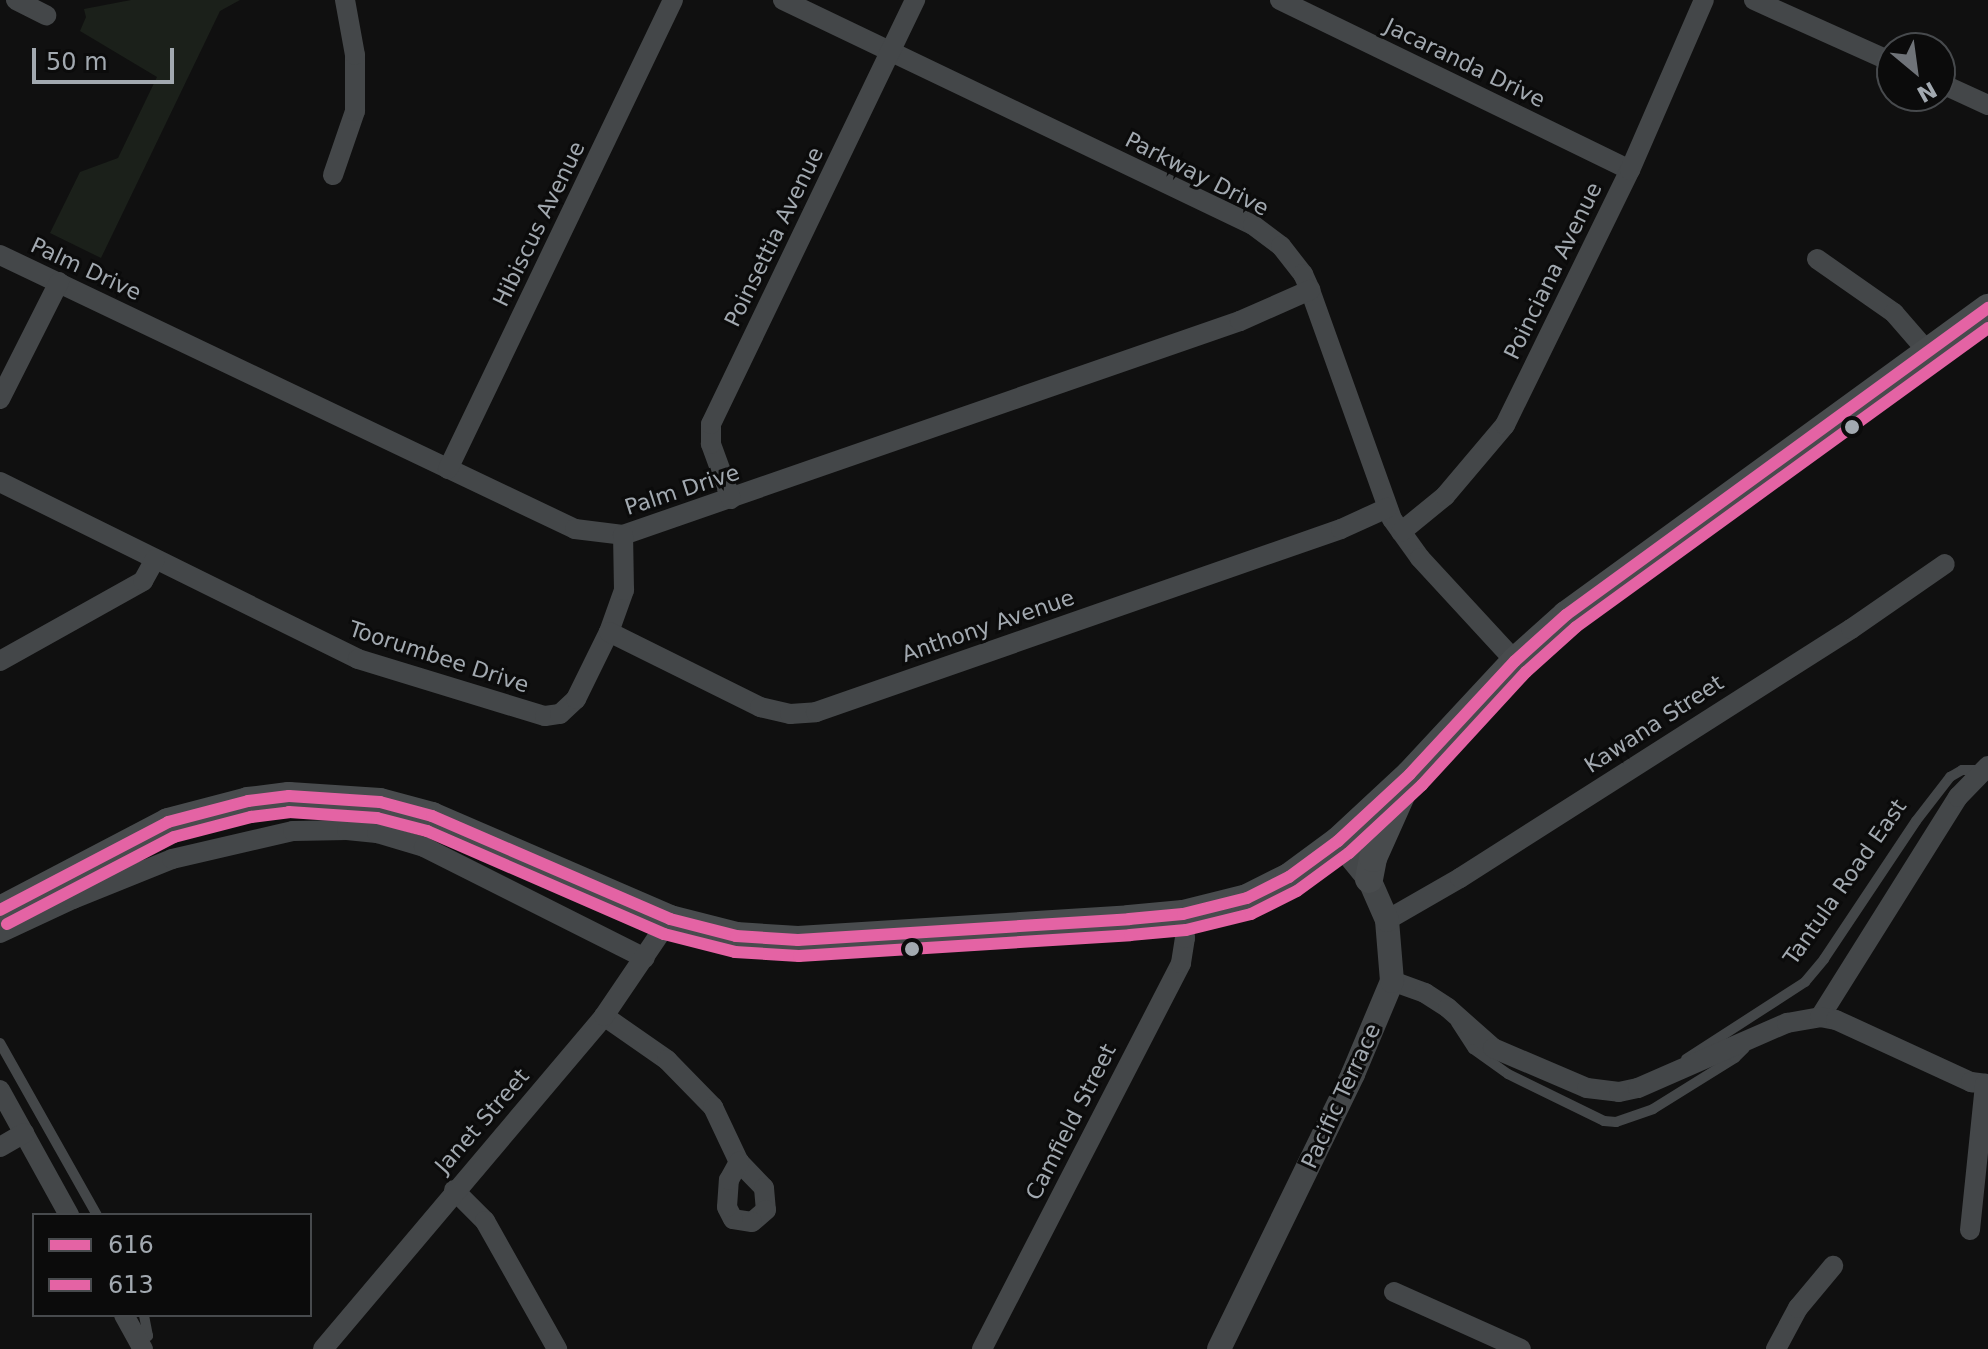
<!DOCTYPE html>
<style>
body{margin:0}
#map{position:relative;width:1988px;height:1349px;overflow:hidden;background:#101010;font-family:"DejaVu Sans",sans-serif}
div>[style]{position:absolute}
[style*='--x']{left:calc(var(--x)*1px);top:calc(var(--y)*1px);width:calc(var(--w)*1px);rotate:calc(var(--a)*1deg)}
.green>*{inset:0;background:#1b201a}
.service>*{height:10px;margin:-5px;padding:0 5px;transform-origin:5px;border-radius:5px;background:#444749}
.minor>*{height:20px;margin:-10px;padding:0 10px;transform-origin:10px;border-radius:10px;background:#444749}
.tertiary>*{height:24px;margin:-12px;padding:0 12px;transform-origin:12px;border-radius:12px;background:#444749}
.secondary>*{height:28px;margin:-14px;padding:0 14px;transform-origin:14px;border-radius:14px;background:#484b4d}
.bus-1>*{height:12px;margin:-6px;padding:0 6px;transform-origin:6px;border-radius:6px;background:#e463a4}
.bus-2>*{height:12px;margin:-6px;padding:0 6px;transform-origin:6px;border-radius:6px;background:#e463a4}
.dots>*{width:22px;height:22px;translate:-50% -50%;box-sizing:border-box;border:4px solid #0b0b0b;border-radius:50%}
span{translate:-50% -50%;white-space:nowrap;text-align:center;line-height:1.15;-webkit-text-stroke:6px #0b0b0b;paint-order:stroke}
.street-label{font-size:22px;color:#a2a9b0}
.legend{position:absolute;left:32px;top:1213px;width:280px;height:104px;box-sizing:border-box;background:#0b0b0b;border:2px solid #474a4d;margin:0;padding:10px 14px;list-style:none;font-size:24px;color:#a2a9b0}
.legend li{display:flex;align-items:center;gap:16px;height:40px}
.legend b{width:40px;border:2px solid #474a4d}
.north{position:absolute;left:1876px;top:32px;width:80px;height:80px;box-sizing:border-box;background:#0b0b0b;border:2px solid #474a4d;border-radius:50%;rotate:151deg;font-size:22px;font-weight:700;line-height:32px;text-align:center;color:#a2a9b0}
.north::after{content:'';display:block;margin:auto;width:28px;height:36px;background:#6f7378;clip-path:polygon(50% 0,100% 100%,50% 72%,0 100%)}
.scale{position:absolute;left:32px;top:48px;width:142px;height:36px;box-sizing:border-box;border:4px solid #a2a9b0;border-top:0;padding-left:10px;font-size:24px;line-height:28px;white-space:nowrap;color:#a2a9b0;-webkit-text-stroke:6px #0b0b0b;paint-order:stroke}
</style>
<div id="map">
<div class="green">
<i style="clip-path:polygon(131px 0,240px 0,220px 11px,101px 258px,50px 233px,80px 172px,118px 158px,157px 77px,80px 31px,86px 17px,84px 9px)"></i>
</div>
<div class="service">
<i style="--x:1456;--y:1023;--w:31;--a:57"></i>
<i style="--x:1473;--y:1049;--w:43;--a:35.5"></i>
<i style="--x:1508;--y:1074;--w:107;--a:26.1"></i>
<i style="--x:1604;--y:1121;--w:12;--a:5"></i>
<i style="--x:1616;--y:1122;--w:39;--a:-19"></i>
<i style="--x:1653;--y:1109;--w:97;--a:-31.9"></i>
<i style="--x:1735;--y:1058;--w:14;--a:-45"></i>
<i style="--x:0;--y:1043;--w:197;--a:60.6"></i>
<i style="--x:1686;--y:1059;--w:142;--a:-32.9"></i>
<i style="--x:1805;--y:982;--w:30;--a:-50"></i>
<i style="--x:1824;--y:959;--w:166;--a:-56.3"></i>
<i style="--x:1916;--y:821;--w:56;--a:-52.3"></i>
<i style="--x:1950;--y:777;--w:14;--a:-30"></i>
<i style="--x:1962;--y:770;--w:20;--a:0"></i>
<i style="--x:139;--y:1342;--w:11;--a:-34"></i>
<i style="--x:148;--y:1336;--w:21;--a:-101"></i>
</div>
<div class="minor">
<i style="--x:16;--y:0;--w:34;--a:27"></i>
<i style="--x:783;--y:0;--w:521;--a:25.58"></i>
<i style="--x:1253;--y:225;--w:35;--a:37"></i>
<i style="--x:1281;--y:246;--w:36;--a:52"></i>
<i style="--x:1303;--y:274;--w:17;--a:66"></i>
<i style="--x:1310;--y:290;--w:243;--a:70.3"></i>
<i style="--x:1392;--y:519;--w:48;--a:54.3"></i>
<i style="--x:1420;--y:558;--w:140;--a:47.3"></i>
<i style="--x:1280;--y:0;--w:389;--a:25.9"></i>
<i style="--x:1754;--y:0;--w:151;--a:24.2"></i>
<i style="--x:1940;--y:83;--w:53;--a:24.6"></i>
<i style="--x:333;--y:175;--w:68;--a:-71"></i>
<i style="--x:355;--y:111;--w:56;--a:-90"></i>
<i style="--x:355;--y:55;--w:56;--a:-100.3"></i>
<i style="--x:0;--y:255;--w:637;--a:25.48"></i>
<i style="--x:575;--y:529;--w:48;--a:7.1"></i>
<i style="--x:623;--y:535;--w:653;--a:-19.13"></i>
<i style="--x:1240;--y:321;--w:77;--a:-23.9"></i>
<i style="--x:1817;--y:259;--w:94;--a:35"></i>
<i style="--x:1894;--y:313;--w:50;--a:49"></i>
<i style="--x:0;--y:399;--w:131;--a:-63.2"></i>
<i style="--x:448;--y:469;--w:520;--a:-64.37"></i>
<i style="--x:0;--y:482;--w:399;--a:26.3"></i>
<i style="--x:358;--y:659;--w:195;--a:17"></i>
<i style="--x:545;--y:716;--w:15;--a:-8"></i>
<i style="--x:560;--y:714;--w:22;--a:-43"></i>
<i style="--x:576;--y:699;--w:75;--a:-63.8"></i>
<i style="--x:609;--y:632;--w:45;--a:-70.3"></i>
<i style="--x:624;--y:590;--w:55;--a:-91"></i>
<i style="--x:731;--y:499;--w:59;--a:-110"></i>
<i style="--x:711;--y:444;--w:20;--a:-90"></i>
<i style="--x:711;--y:424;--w:471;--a:-64.3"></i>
<i style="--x:1401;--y:532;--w:57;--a:-39.3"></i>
<i style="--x:1445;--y:496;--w:93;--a:-49.8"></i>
<i style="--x:1505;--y:425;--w:284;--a:-63.9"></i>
<i style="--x:1630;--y:170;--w:185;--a:-66.5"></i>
<i style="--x:609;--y:632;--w:169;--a:26.4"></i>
<i style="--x:760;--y:707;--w:31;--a:13"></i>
<i style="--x:790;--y:714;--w:26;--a:-4"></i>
<i style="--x:816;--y:712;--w:556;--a:-19.22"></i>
<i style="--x:1341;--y:529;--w:51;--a:-24.5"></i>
<i style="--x:0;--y:661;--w:164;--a:-29.2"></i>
<i style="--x:143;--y:581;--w:25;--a:-61"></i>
<i style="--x:1387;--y:920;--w:84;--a:-29.9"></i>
<i style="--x:1460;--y:878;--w:464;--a:-32.5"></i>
<i style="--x:1851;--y:629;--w:114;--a:-34.7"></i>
<i style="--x:0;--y:933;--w:81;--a:-25"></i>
<i style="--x:73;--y:899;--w:107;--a:-22"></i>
<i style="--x:172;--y:859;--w:124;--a:-13"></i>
<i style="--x:293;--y:831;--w:54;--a:-1.1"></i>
<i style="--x:347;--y:830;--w:30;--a:6"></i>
<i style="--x:377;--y:833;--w:49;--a:16.6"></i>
<i style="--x:424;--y:847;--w:247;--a:26.7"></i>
<i style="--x:1392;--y:981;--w:35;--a:20"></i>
<i style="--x:1425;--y:993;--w:27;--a:33"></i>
<i style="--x:1448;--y:1008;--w:60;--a:41.6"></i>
<i style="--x:1493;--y:1048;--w:102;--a:23.1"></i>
<i style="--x:1587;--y:1088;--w:32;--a:7"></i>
<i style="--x:1619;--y:1092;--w:19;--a:-12"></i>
<i style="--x:1638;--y:1088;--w:163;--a:-23.6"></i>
<i style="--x:1787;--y:1023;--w:34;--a:-10"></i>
<i style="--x:1820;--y:1017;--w:260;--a:-57.9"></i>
<i style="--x:1958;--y:797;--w:43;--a:-45.9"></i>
<i style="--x:604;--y:1016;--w:77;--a:34.9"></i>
<i style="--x:667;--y:1060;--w:66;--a:45.6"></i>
<i style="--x:713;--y:1107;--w:61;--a:64.7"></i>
<i style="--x:739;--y:1162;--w:36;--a:46"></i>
<i style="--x:764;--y:1188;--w:22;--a:85"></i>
<i style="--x:766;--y:1210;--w:18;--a:139"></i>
<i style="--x:752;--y:1222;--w:19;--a:-171"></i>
<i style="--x:733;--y:1219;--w:13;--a:-117"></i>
<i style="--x:727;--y:1207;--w:27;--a:-86"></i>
<i style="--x:729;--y:1180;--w:21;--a:-61"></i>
<i style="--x:1820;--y:1017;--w:16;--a:11"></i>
<i style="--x:1836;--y:1020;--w:149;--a:24.7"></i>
<i style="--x:1971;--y:1082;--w:17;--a:7"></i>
<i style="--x:0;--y:1090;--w:143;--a:61.1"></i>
<i style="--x:0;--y:1147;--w:28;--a:-30"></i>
<i style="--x:454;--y:1190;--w:44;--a:45"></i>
<i style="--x:485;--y:1221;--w:147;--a:60.6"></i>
<i style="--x:1970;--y:1230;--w:147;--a:-84.1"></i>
<i style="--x:1394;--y:1292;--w:139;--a:24.2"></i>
<i style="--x:124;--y:1315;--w:39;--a:61"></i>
<i style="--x:323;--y:1349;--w:436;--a:-49.8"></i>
<i style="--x:604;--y:1016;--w:117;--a:-55.8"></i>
<i style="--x:982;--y:1349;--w:434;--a:-62.7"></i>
<i style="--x:1181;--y:963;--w:25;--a:-81"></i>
<i style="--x:1185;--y:938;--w:24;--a:-95"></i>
<i style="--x:1776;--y:1349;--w:47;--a:-61.8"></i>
<i style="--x:1798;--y:1308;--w:55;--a:-50.2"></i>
</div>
<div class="tertiary">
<i style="--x:1219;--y:1349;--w:306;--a:-64"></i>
<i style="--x:1353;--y:1074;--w:101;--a:-67.2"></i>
<i style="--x:1392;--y:981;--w:61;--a:-94.7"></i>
<i style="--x:1387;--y:920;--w:45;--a:-113.7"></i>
<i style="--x:1369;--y:879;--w:49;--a:-129.2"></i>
</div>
<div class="secondary">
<i style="--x:1369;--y:879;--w:21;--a:-79"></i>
<i style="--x:1373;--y:858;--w:83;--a:-65.9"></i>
<i style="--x:0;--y:910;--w:190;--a:-27.6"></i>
<i style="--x:168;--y:822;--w:83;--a:-14.7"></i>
<i style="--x:248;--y:801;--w:41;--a:-7"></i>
<i style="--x:289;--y:796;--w:91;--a:3.8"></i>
<i style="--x:380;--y:802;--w:54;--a:15.1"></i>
<i style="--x:432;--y:816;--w:259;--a:23.4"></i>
<i style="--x:670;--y:919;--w:68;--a:14.4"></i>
<i style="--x:736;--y:936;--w:62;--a:3.7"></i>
<i style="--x:798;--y:940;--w:332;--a:-3.6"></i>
<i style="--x:1129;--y:919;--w:54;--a:-5.3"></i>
<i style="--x:1183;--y:914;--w:66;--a:-14"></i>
<i style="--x:1247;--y:898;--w:47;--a:-26.6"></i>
<i style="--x:1289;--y:877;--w:61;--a:-36.3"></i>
<i style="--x:1338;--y:841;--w:98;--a:-42.9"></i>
<i style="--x:1410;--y:774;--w:154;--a:-47.1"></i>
<i style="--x:1515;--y:661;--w:69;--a:-42"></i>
<i style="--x:1566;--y:615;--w:522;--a:-36.04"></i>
</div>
<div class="bus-1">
<i style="--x:0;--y:910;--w:190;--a:-27.6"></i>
<i style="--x:168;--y:822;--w:83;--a:-14.7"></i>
<i style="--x:248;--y:801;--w:41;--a:-7"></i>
<i style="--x:289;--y:796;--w:91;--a:3.8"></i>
<i style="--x:380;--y:802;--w:54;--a:15.1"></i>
<i style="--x:432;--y:816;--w:259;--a:23.4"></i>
<i style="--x:670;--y:919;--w:68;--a:14.4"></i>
<i style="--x:736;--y:936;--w:62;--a:3.7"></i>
<i style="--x:798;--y:940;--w:332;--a:-3.6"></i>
<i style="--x:1129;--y:919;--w:54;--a:-5.3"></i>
<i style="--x:1183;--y:914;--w:66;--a:-14"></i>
<i style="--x:1247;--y:898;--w:47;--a:-26.6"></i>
<i style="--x:1289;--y:877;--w:61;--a:-36.3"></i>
<i style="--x:1338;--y:841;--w:98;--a:-42.9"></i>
<i style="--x:1410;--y:774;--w:154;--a:-47.1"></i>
<i style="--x:1515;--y:661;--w:69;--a:-42"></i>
<i style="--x:1566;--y:615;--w:522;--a:-36.04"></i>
</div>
<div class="bus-2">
<i style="--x:7;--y:924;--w:188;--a:-27.5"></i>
<i style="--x:174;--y:837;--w:80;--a:-14.6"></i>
<i style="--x:251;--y:817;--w:38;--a:-7"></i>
<i style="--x:289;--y:812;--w:88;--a:3.9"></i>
<i style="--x:377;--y:818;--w:52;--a:14.6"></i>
<i style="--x:427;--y:831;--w:258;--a:23.5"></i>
<i style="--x:664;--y:934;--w:73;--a:14.2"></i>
<i style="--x:735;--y:952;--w:64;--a:3.6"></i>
<i style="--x:799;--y:956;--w:332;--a:-3.6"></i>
<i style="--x:1130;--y:935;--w:56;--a:-5.1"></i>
<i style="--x:1186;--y:930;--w:67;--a:-13.8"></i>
<i style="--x:1251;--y:914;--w:51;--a:-26.6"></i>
<i style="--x:1297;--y:891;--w:64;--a:-36.2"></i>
<i style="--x:1349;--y:853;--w:100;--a:-43"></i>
<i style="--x:1422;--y:785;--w:154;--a:-47.4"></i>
<i style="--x:1526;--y:672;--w:67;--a:-42"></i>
<i style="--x:1576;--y:627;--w:509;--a:-35.97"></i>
</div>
<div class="dots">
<i style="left:1852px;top:427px;background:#a2a9b0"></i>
<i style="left:912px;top:949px;background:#a2a9b0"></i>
</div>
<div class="street-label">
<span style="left:1465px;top:63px;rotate:26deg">Jacaranda Drive</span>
<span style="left:1197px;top:174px;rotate:27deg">Parkway Drive</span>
<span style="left:539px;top:224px;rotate:-64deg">Hibiscus Avenue</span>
<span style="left:774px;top:237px;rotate:-64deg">Poinsettia Avenue</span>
<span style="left:86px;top:269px;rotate:25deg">Palm Drive</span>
<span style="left:1553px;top:271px;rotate:-64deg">Poinciana Avenue</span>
<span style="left:682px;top:490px;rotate:-18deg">Palm Drive</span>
<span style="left:988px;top:626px;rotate:-19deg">Anthony Avenue</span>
<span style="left:439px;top:657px;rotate:18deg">Toorumbee Drive</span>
<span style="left:1654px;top:724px;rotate:-33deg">Kawana Street</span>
<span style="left:1845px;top:882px;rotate:-55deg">Tantula Road East</span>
<span style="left:1341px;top:1096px;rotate:-65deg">Pacific Terrace</span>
<span style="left:482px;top:1121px;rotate:-49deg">Janet Street</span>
<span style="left:1071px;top:1122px;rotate:-63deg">Camfield Street</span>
</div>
<ul class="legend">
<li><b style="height:10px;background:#e463a4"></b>616</li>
<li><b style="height:10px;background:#e463a4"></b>613</li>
</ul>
<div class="north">N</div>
<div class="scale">50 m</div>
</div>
